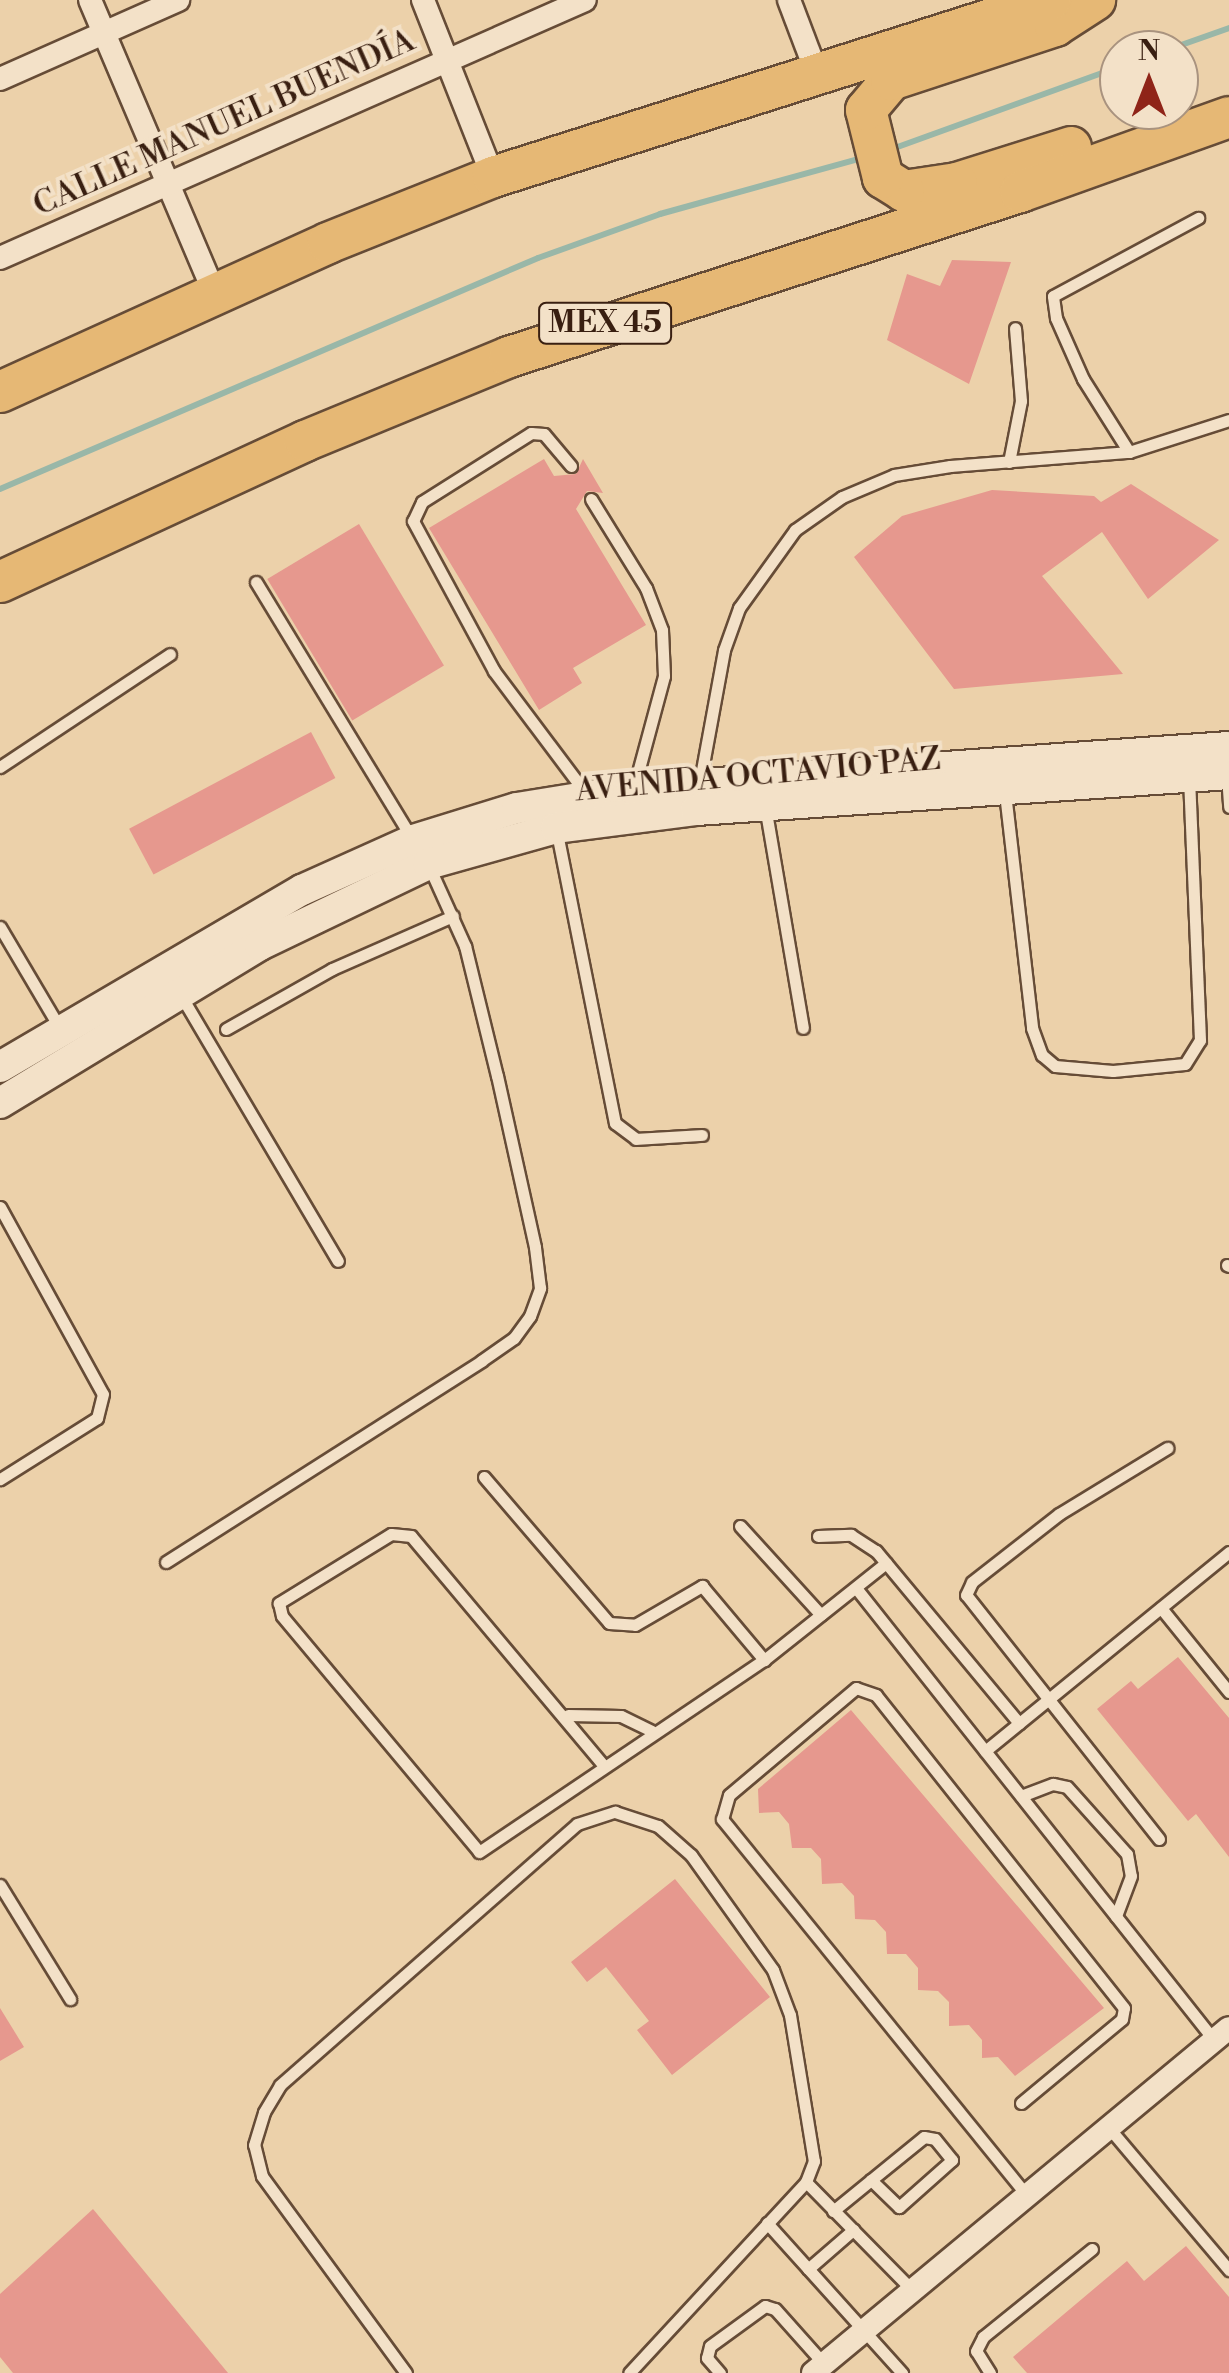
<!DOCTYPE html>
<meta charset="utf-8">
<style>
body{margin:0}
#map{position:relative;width:1229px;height:2373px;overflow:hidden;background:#ecd1aa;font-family:"Libre Bodoni",serif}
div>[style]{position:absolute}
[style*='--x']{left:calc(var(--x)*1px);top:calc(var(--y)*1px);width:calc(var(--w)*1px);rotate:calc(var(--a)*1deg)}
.stream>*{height:6px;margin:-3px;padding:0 3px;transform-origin:3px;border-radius:3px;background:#99b7a8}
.building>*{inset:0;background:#e6988e;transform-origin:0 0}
.roads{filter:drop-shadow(2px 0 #664c37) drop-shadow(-2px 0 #664c37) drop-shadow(0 2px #664c37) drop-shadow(0 -2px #664c37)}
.lane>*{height:11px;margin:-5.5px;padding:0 5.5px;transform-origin:5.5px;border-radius:5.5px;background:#f3e1c8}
.street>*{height:22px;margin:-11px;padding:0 11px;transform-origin:11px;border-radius:11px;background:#f3e1c8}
.secondary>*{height:30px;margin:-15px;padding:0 15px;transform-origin:15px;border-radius:15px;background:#f3e1c8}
.highway>*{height:40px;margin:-20px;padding:0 20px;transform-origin:20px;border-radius:20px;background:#e6b875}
span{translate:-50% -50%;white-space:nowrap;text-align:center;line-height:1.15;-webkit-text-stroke:8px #f3e1c8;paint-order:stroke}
.shield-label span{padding:2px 8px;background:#f3e1c8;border:2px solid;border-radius:8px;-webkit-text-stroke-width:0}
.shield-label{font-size:30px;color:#391f11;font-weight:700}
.street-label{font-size:32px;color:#391f11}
.north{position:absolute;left:1099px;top:30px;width:100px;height:100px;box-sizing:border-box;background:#f3e1c8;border:2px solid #a9937f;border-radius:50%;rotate:0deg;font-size:28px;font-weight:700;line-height:40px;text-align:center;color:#391f11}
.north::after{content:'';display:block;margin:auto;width:35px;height:45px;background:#8f2418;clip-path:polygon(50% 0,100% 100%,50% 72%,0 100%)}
</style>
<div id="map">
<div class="stream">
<i style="--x:1167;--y:50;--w:66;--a:-19.5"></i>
<i style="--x:892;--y:149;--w:241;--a:-19.9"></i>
<i style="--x:0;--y:489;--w:585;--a:-23.24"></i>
<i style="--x:538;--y:258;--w:130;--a:-19.8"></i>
<i style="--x:660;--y:214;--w:214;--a:-15.5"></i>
</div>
<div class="building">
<i style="clip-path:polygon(952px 260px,1011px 262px,969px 384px,887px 340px,907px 274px,940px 286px)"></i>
<i style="clip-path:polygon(544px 459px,554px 476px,576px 474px,583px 459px,603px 493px,587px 491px,576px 509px,646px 625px,573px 668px,582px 683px,539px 710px,429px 528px)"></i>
<i style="clip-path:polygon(1131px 484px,1219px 540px,1148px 599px,1102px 532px,1042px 576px,1123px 674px,954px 689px,854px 557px,902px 516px,992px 490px,1094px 496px,1101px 502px)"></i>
<i style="left:359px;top:524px;width:165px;height:107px;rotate:59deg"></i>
<i style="left:311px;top:732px;width:52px;height:206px;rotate:62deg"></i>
<i style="clip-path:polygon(1178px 1657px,1229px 1718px,1229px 1857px,1196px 1814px,1188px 1821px,1097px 1709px,1131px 1681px,1138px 1689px)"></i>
<i style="clip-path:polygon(851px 1710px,1104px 2008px,1015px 2076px,998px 2057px,982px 2058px,982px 2040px,969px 2025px,949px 2026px,949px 2002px,938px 1991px,918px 1990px,918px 1968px,906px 1954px,887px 1954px,886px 1932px,875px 1920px,855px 1919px,854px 1896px,842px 1883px,822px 1884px,821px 1859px,811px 1848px,792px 1848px,789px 1824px,779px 1812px,759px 1813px,758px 1789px)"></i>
<i style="clip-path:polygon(675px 1879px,770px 1997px,672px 2075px,637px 2030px,649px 2021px,606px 1967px,587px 1982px,571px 1962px)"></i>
<i style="clip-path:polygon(0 2008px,24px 2047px,0 2061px)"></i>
<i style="clip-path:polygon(93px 2209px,228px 2373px,13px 2373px,0 2357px,0 2294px)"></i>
<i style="clip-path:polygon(1186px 2246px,1229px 2297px,1229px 2373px,1027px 2373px,1013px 2357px,1127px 2261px,1144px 2281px)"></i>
</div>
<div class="roads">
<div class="lane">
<i style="--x:1129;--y:452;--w:86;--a:-122.2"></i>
<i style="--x:1083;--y:379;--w:67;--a:-113.9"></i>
<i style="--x:1056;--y:318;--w:22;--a:-98"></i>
<i style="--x:1053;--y:296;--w:165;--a:-28.3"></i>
<i style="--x:1009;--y:462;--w:62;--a:-78.9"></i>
<i style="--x:1021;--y:401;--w:73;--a:-94.7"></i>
<i style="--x:571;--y:466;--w:42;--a:-130.2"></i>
<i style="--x:544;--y:434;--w:13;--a:-176"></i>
<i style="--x:531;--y:433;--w:129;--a:147.7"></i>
<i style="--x:422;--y:502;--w:21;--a:115"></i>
<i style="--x:413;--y:521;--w:170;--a:61.6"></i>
<i style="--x:494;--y:671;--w:155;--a:53.1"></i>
<i style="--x:591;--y:499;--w:105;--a:58.3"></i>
<i style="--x:646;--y:588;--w:45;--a:69.1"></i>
<i style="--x:662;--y:630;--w:46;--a:87.5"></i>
<i style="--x:664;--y:676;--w:115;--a:105.1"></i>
<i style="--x:256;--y:582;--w:302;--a:58.7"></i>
<i style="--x:0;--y:767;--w:204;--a:-33.6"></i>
<i style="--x:1227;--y:775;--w:32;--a:86"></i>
<i style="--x:700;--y:781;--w:133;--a:-79.6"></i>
<i style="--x:724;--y:650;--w:45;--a:-70.3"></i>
<i style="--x:739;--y:608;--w:96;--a:-54.3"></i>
<i style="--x:795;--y:530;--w:57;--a:-35.1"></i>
<i style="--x:842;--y:497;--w:56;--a:-22.9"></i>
<i style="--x:894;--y:475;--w:57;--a:-9.1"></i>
<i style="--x:950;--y:466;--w:180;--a:-4.5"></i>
<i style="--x:1129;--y:452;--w:105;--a:-17.7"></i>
<i style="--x:1005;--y:793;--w:237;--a:83.4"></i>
<i style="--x:1032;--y:1028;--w:29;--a:70"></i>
<i style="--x:1042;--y:1055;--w:17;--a:40"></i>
<i style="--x:1055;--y:1066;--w:58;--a:4.9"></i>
<i style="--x:1113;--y:1071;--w:72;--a:-5.6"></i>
<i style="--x:1185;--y:1064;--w:28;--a:-58"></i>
<i style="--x:1200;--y:1040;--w:263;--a:-92.4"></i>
<i style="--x:765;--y:806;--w:225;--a:80.3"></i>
<i style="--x:556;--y:828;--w:301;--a:78.7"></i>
<i style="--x:615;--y:1123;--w:26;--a:37"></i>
<i style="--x:636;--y:1139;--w:66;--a:-3.5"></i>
<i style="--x:0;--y:927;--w:120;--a:59.4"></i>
<i style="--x:180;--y:994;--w:310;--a:59.4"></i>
<i style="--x:226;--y:1029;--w:122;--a:-29.5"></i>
<i style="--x:332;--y:969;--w:132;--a:-23.7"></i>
<i style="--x:0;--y:1207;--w:213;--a:61.2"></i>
<i style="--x:103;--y:1394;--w:25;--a:104"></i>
<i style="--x:97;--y:1418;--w:115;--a:147.8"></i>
<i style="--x:1227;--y:1265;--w:2;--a:27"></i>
<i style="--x:484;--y:1477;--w:192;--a:49.4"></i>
<i style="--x:609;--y:1623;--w:26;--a:4"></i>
<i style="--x:635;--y:1625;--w:78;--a:-30.2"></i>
<i style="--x:702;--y:1586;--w:97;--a:50"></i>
<i style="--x:740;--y:1526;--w:120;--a:47.7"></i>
<i style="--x:818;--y:1536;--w:33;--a:-2"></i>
<i style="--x:851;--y:1535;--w:30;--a:33"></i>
<i style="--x:876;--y:1551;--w:224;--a:50.3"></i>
<i style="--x:166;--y:1562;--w:374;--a:-32.5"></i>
<i style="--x:481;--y:1361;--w:40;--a:-34.9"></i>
<i style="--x:514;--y:1338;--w:27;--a:-54"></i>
<i style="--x:530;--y:1316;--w:30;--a:-70"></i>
<i style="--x:540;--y:1288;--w:41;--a:-97"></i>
<i style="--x:535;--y:1247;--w:175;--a:-102.5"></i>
<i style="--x:497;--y:1076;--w:134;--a:-103.8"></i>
<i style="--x:465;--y:946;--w:90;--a:-114.3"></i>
<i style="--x:856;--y:1588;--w:577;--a:51.62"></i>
<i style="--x:1161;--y:1608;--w:108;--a:51"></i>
<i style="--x:568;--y:1715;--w:53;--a:1.1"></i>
<i style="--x:621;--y:1716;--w:34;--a:26"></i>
<i style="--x:985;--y:1751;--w:315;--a:-39.2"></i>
<i style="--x:604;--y:1766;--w:300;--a:-130"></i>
<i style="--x:411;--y:1536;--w:20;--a:-174"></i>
<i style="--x:391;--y:1534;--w:132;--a:148.4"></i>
<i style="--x:279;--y:1603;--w:13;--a:77"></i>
<i style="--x:282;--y:1616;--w:307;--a:50.1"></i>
<i style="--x:479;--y:1852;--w:344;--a:-34"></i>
<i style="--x:764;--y:1660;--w:156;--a:-38.5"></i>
<i style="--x:1021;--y:1796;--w:34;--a:-21"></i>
<i style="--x:1053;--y:1784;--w:14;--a:12"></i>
<i style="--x:1067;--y:1787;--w:90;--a:48.2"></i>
<i style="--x:1127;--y:1854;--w:22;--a:80"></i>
<i style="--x:1131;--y:1876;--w:43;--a:110.6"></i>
<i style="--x:1159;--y:1839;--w:311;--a:-128.3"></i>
<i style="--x:966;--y:1595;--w:14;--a:-65"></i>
<i style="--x:972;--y:1582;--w:110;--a:-38"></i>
<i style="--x:1059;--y:1514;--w:127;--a:-31.4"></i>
<i style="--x:0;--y:1885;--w:134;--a:58.4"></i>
<i style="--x:1021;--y:2103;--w:131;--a:-39.7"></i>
<i style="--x:1122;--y:2019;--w:11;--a:-80"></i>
<i style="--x:1124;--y:2008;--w:399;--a:-128.4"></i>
<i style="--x:876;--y:1695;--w:21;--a:-161"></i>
<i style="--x:856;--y:1688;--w:166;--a:139.9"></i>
<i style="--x:729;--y:1795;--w:25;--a:106"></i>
<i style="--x:722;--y:1819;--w:484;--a:51"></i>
<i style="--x:1109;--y:2128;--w:186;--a:49.8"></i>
<i style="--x:806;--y:2182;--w:153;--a:45.5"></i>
<i style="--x:833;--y:2211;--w:49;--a:-39.2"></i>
<i style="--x:871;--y:2180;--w:68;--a:-39.1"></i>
<i style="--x:924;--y:2137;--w:11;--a:10"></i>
<i style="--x:935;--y:2139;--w:27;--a:51"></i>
<i style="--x:952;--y:2160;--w:71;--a:138.4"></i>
<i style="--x:899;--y:2207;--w:39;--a:-136"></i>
<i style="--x:767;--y:2223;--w:202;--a:48"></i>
<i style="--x:808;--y:2269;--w:60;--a:-40.9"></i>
<i style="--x:406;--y:2373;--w:244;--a:-126.2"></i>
<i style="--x:262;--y:2176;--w:32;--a:-104"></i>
<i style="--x:254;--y:2145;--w:34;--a:-73"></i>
<i style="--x:264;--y:2112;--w:31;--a:-59"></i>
<i style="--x:280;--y:2085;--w:395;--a:-41.3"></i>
<i style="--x:577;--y:1824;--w:40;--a:-18"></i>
<i style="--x:615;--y:1812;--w:45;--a:18"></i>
<i style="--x:658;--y:1826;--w:44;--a:41.3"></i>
<i style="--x:691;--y:1855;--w:141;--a:54.5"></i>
<i style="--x:773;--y:1970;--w:48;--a:69.3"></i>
<i style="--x:790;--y:2015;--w:148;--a:80.7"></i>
<i style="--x:814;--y:2161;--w:22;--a:111"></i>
<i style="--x:806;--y:2182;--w:260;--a:132.8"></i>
<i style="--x:720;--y:2373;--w:20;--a:-131"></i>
<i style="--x:707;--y:2358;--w:12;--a:-76"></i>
<i style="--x:710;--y:2346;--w:68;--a:-36"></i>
<i style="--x:765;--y:2306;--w:10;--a:17"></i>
<i style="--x:775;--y:2309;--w:74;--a:48.3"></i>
<i style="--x:990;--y:2373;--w:26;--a:-122"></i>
<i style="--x:976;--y:2351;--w:16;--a:-63"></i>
<i style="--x:983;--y:2337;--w:140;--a:-38.9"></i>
</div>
<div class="street">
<i style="--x:90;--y:0;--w:320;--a:67"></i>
<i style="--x:423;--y:0;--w:190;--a:68.4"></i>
<i style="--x:789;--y:0;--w:76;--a:69.2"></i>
<i style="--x:0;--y:79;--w:195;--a:-23.9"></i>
<i style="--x:0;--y:258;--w:639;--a:-23.8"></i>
<i style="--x:813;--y:2373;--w:540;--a:-39.67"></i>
</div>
<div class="secondary">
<i style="--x:0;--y:1067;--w:350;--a:-30.4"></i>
<i style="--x:302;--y:890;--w:122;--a:-24.2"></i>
<i style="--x:413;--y:840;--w:109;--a:-17.1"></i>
<i style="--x:517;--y:808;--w:119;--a:-9.2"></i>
<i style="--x:634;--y:789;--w:596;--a:-4.04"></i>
<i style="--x:0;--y:1103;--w:304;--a:-31.3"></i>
<i style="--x:260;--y:945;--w:187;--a:-25.7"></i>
<i style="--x:428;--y:864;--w:133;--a:-15.7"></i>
<i style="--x:556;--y:828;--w:141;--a:-7.3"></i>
<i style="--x:696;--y:810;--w:534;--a:-3.86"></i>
</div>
<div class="highway">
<i style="--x:1071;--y:147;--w:120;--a:162.5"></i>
<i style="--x:957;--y:183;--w:54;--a:171.4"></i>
<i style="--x:904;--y:191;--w:25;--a:-148"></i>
<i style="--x:883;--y:178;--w:70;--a:-104"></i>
<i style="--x:866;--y:110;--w:39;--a:-50"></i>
<i style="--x:891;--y:80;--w:173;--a:-18.2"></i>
<i style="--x:1055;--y:26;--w:48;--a:-33"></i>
<i style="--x:0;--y:392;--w:360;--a:-24.4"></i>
<i style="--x:328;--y:243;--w:178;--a:-21.8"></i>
<i style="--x:493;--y:177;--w:585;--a:-17.6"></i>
<i style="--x:0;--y:582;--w:336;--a:-24.8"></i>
<i style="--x:305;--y:441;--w:221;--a:-22.4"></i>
<i style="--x:509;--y:357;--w:537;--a:-17.9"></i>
<i style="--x:1020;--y:192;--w:222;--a:-19.7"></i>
</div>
</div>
<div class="shield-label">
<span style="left:605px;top:323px">MEX 45</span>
</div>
<div class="street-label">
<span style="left:224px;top:123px;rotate:-24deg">CALLE MANUEL BUENDÍA</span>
<span style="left:758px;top:775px;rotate:-5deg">AVENIDA OCTAVIO PAZ</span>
</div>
<div class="north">N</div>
</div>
